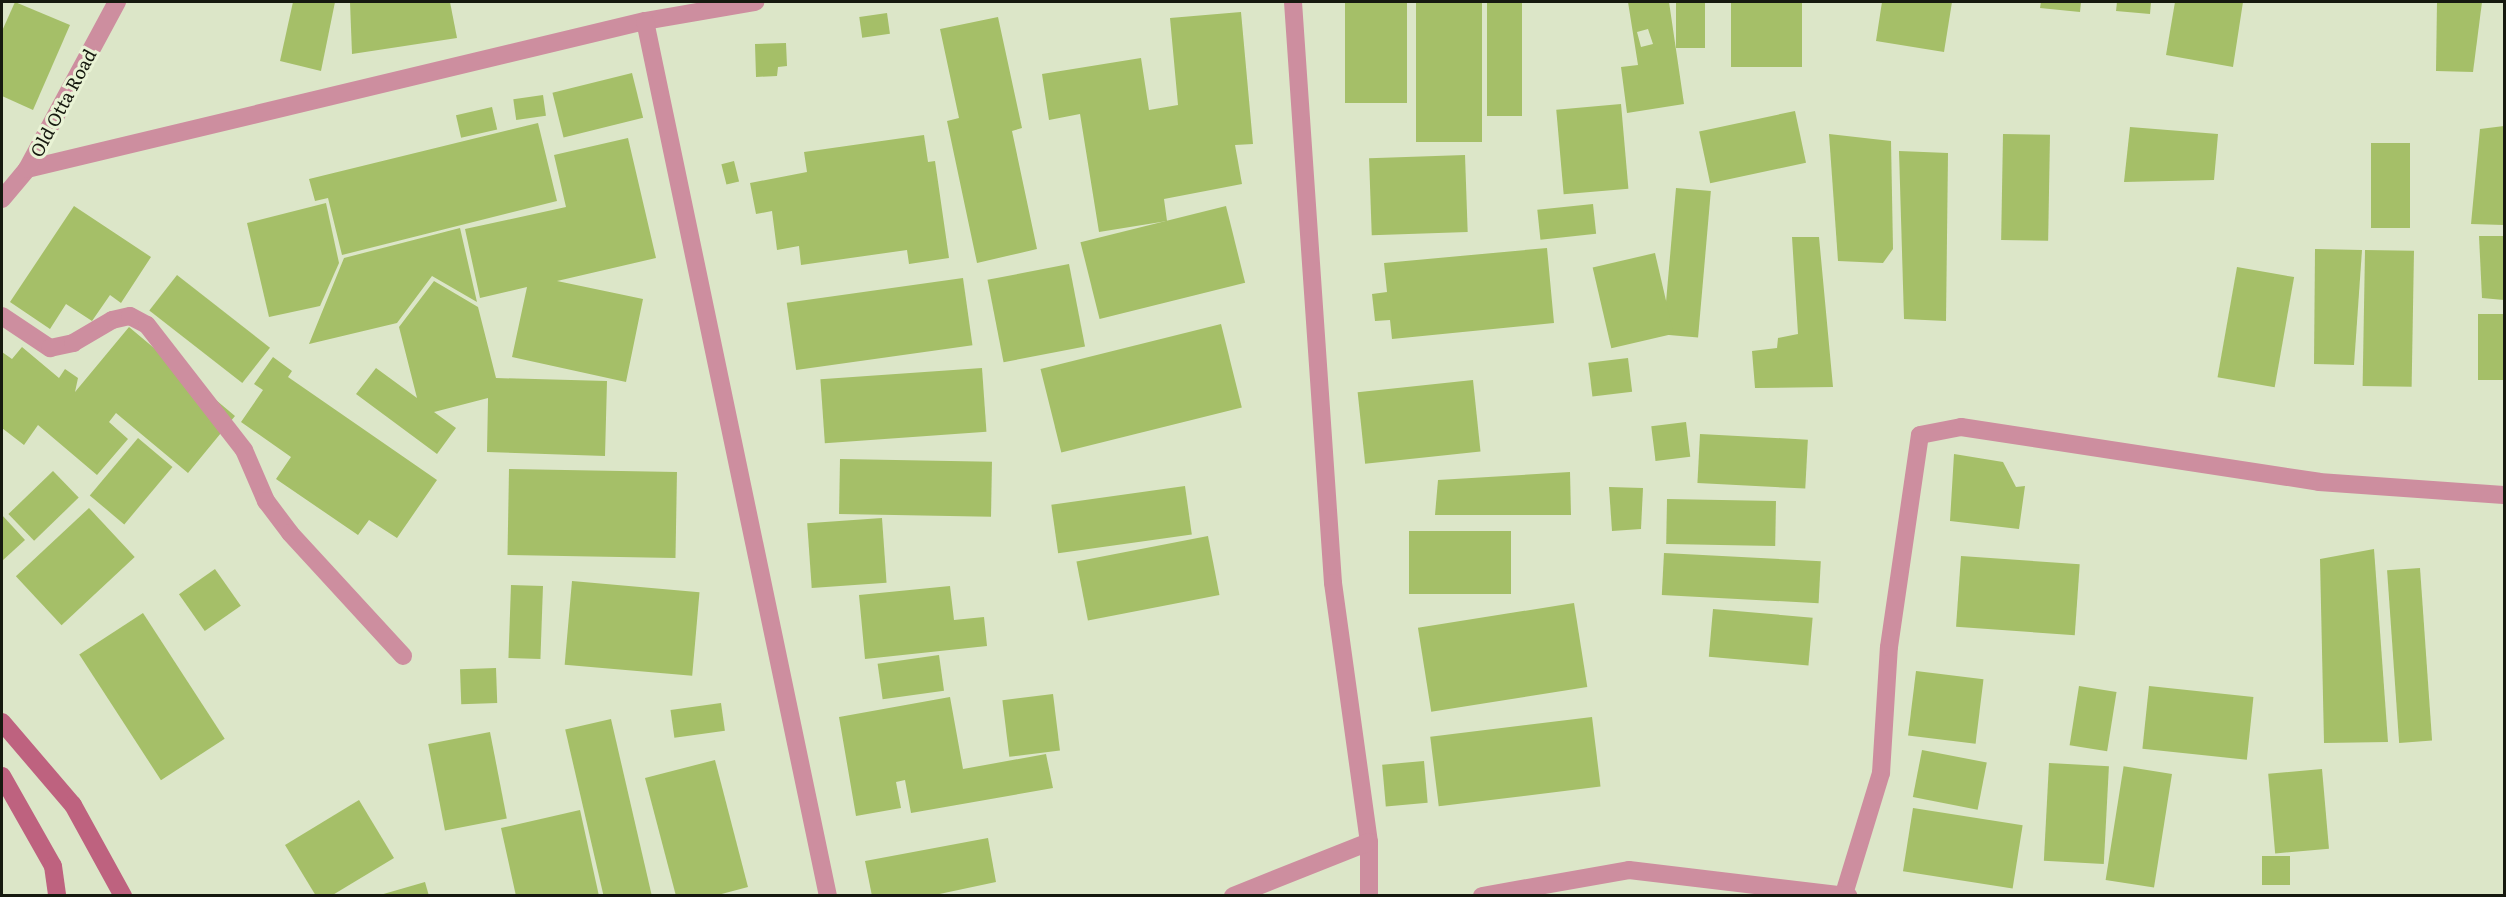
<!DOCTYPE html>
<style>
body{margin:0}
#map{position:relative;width:2506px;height:897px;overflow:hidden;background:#dce6c8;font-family:Literata,serif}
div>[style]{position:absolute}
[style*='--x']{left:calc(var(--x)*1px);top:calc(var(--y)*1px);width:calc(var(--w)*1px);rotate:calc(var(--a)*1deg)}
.building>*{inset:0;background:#a5bf68;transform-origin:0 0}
.service>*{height:18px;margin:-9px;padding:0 9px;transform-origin:9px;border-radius:9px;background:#cd8e9f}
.minor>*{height:18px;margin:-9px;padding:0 9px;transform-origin:9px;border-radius:9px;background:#cd8e9f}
.tertiary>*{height:18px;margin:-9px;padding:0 9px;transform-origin:9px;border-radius:9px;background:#cd8e9f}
.secondary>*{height:18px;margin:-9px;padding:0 9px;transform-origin:9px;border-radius:9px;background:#be627f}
span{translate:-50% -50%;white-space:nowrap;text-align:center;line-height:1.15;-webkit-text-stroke:6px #e9f3d5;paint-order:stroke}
.street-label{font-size:18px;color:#16190f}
.frame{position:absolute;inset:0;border:3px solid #16190f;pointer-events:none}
</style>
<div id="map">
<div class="building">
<i style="clip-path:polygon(15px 2px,70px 25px,33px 110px,2px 96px,2px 31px)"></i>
<i style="clip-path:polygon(293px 2px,335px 2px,321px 71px,280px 61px)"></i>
<i style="clip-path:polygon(350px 2px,450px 2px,457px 38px,352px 54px)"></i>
<i style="left:1345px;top:2px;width:62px;height:101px"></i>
<i style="left:1416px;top:2px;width:66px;height:140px"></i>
<i style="left:1487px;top:2px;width:35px;height:114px"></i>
<i style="clip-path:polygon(evenodd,1628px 2px,1669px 2px,1684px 104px,1627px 113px,1621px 67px,1638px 65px,1628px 2px,1648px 29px,1653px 44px,1641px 47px,1637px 32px,1648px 29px)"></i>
<i style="left:1676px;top:2px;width:29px;height:46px"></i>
<i style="left:1731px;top:2px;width:71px;height:65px"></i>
<i style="clip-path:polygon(1882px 2px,1952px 2px,1944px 52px,1876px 41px)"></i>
<i style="clip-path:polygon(2041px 2px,2081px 2px,2080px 12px,2040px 8px)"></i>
<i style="clip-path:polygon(2117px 2px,2151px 2px,2150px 14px,2116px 11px)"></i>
<i style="clip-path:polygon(2175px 2px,2243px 2px,2233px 67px,2166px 55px)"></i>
<i style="clip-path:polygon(2437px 2px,2482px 2px,2473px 72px,2436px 71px)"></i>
<i style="clip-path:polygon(1241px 12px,1253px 144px,1235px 145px,1242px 184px,1164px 199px,1167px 221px,1099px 232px,1080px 114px,1049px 120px,1042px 74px,1141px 58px,1149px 110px,1178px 105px,1170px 18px)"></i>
<i style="left:887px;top:13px;width:21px;height:28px;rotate:82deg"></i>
<i style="clip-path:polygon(998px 17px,1022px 128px,1012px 131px,1037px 249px,977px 263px,947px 121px,959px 118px,940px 29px)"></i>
<i style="clip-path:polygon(786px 43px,787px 66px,778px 67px,777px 76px,756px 77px,755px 44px)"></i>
<i style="left:632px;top:73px;width:46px;height:82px;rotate:76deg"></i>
<i style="left:543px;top:95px;width:21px;height:30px;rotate:82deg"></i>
<i style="left:1621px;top:104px;width:85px;height:65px;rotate:85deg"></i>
<i style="left:492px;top:107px;width:23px;height:37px;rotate:77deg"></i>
<i style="left:1795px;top:111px;width:53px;height:98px;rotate:78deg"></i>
<i style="clip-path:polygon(538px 123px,557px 201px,342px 255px,328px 198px,315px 201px,309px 179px)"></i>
<i style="clip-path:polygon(2504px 126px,2504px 225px,2471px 224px,2480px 129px)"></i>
<i style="clip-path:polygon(2130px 127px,2218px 134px,2214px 180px,2124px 182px)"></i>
<i style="clip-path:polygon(1829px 134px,1891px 141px,1893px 249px,1883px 263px,1838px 261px)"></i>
<i style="left:2003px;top:134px;width:47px;height:106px;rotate:1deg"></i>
<i style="clip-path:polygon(924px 135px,928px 162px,935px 161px,949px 258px,909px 264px,907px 250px,801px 265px,799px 246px,777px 250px,772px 211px,756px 214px,750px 183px,807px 172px,804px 152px)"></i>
<i style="clip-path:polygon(628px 138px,656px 258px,557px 281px,643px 299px,626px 382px,512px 357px,527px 287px,480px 298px,465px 229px,566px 207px,554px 155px)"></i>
<i style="left:2371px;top:143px;width:39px;height:85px"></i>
<i style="clip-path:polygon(1899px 151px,1948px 153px,1946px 321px,1904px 319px)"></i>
<i style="left:1465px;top:155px;width:77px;height:96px;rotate:88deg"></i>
<i style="left:734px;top:161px;width:21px;height:13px;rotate:76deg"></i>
<i style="left:1676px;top:188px;width:35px;height:147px;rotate:5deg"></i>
<i style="clip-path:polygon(326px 203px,339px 263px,320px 306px,269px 317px,247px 223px)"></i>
<i style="left:1593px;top:204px;width:30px;height:56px;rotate:84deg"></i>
<i style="clip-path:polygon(74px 206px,151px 257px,121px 303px,110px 295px,92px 321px,66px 304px,50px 329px,10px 302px)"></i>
<i style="left:1226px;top:206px;width:79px;height:150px;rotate:76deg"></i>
<i style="clip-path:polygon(460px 228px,477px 302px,432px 276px,397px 323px,309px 344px,344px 258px)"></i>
<i style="clip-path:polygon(2479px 236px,2504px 236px,2504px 300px,2482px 298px)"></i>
<i style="clip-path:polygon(1792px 237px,1819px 237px,1833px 387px,1755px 388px,1752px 351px,1777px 348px,1778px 338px,1798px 334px)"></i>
<i style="clip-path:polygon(1547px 248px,1554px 323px,1392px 339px,1390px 320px,1375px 321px,1372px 294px,1387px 292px,1384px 263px)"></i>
<i style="clip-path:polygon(2315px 249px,2362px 250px,2354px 365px,2314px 364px)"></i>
<i style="left:2365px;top:250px;width:49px;height:136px;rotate:1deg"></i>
<i style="left:1655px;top:253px;width:83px;height:64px;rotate:77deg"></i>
<i style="left:1069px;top:264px;width:84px;height:83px;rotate:79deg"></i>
<i style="left:2237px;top:267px;width:58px;height:112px;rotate:10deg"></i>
<i style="left:177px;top:275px;width:118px;height:45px;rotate:38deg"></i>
<i style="left:963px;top:278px;width:68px;height:178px;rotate:82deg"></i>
<i style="clip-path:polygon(434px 281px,478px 307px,496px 378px,607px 381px,605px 456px,487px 452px,488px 398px,434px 412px,456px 428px,437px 454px,356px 394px,376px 368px,417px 398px,399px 327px)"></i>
<i style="left:2504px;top:314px;width:66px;height:26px;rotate:90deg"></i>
<i style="left:1221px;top:324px;width:86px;height:186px;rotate:76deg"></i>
<i style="clip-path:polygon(129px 327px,235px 416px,188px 473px,116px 413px,109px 422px,128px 439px,97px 475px,38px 425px,24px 445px,2px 428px,2px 352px,12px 359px,22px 347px,59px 378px,65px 369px,78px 378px,75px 392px)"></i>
<i style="clip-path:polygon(273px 357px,292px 371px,288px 377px,437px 480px,397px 538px,369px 520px,358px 535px,276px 479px,291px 457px,241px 422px,263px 390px,254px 384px)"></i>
<i style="left:1628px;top:358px;width:34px;height:40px;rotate:83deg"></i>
<i style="left:982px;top:368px;width:64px;height:162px;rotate:86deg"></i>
<i style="left:1473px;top:380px;width:72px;height:116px;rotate:84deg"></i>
<i style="left:1686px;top:422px;width:35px;height:35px;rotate:83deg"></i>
<i style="left:1700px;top:434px;width:108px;height:49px;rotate:3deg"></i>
<i style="left:138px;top:438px;width:45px;height:75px;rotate:40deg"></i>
<i style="clip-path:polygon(1954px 454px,2003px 462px,2016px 487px,2025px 486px,2019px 529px,1950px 521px)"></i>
<i style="left:840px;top:459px;width:152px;height:55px;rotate:1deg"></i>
<i style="left:509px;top:469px;width:168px;height:86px;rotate:1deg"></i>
<i style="left:53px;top:471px;width:37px;height:62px;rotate:46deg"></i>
<i style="clip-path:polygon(1570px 472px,1571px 515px,1435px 515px,1438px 480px)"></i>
<i style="left:1185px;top:486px;width:49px;height:135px;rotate:82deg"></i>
<i style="clip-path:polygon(1609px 487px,1643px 488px,1641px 529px,1612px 531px)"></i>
<i style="left:1667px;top:499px;width:109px;height:45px;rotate:1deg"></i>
<i style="left:89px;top:508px;width:67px;height:100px;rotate:47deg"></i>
<i style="clip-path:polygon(2px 515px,25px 540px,2px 561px)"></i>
<i style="left:882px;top:518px;width:65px;height:75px;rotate:86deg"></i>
<i style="left:1409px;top:531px;width:102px;height:63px"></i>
<i style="left:1208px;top:536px;width:60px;height:134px;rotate:79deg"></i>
<i style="clip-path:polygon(2374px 549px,2388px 742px,2324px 743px,2320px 559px)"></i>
<i style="left:1664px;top:553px;width:157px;height:42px;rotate:3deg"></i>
<i style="left:1961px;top:556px;width:119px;height:71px;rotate:4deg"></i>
<i style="left:2420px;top:568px;width:173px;height:33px;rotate:86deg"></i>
<i style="left:215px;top:569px;width:45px;height:44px;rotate:55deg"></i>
<i style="left:572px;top:581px;width:128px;height:84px;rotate:5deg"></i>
<i style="left:511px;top:585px;width:32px;height:73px;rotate:2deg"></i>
<i style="clip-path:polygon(950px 586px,954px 620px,984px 617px,987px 646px,865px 659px,859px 595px)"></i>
<i style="left:1574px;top:603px;width:85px;height:158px;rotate:81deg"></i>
<i style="left:1713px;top:609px;width:100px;height:48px;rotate:5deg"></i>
<i style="left:143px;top:613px;width:150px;height:76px;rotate:57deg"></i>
<i style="left:939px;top:655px;width:36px;height:62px;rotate:82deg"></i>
<i style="left:496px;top:668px;width:35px;height:36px;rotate:88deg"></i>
<i style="left:1916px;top:671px;width:68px;height:65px;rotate:7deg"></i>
<i style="left:2079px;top:686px;width:38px;height:60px;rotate:9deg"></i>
<i style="left:2149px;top:686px;width:105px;height:63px;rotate:6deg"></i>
<i style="left:1053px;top:694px;width:57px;height:51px;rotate:83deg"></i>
<i style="clip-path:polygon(950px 697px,963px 769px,1046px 754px,1053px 788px,911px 813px,905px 780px,896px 782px,901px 808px,856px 816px,839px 717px)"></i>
<i style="left:721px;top:703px;width:28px;height:51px;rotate:82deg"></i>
<i style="left:1592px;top:717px;width:70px;height:163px;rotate:83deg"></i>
<i style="left:611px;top:719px;width:181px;height:47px;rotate:77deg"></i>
<i style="left:490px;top:732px;width:88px;height:63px;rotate:79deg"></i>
<i style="left:1922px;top:750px;width:66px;height:48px;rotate:11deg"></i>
<i style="clip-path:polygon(715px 760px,748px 887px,714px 896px,676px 896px,645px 778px)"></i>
<i style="left:1424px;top:761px;width:42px;height:42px;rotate:85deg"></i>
<i style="left:2049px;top:763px;width:60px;height:98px;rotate:3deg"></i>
<i style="left:2322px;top:769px;width:80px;height:54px;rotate:85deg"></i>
<i style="left:2172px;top:774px;width:115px;height:49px;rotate:99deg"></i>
<i style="clip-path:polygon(359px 800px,394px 858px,331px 896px,316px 896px,285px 845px)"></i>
<i style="left:1913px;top:808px;width:111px;height:64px;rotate:9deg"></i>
<i style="clip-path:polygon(580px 810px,599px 896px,516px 896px,501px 828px)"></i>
<i style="clip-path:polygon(988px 838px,996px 882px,930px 896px,872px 896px,865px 861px)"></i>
<i style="left:2290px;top:856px;width:29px;height:28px;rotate:90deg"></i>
<i style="clip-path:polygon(425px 882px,429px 896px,380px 896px,380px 895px)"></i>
</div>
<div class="service">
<i style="--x:2;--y:316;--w:58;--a:33.7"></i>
<i style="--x:50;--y:348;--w:24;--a:-12"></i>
<i style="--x:73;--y:343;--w:45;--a:-30.5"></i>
<i style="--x:112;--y:320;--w:18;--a:-13"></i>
<i style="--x:130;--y:316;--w:19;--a:28"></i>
<i style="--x:147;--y:325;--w:158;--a:52.2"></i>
<i style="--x:244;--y:450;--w:56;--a:66.7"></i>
<i style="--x:266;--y:501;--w:40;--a:53"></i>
<i style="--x:290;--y:533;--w:167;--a:47.4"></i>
</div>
<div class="minor">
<i style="--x:1293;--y:2;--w:582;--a:86.06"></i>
<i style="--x:1333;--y:583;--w:261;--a:82.1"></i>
<i style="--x:1369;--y:842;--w:54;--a:90"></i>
<i style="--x:645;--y:21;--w:112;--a:-9.8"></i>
<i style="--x:27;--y:169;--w:635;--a:-13.47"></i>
<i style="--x:645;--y:21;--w:894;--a:78.19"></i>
<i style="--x:1844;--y:894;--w:127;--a:-73"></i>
<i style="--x:1881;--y:773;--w:126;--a:-86.4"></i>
<i style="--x:1889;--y:647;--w:214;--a:-81.7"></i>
<i style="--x:1920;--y:435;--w:42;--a:-11"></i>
<i style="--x:1961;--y:427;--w:362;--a:8.7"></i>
<i style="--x:2319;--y:482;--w:185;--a:4"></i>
<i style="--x:1233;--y:896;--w:146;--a:-21.7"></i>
<i style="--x:1482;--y:896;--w:149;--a:-10"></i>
<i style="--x:1629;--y:870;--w:221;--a:6.8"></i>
</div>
<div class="tertiary">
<i style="--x:2;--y:199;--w:39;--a:-50"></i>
<i style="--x:27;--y:169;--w:190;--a:-61.7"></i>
</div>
<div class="secondary">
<i style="--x:2;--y:722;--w:109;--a:49.5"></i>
<i style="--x:73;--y:805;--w:104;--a:61.2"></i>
<i style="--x:2;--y:776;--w:103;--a:60.5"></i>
<i style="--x:53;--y:866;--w:30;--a:82"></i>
</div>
<div class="street-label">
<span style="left:63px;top:103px;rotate:-62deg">Old Otta Road</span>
</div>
<div class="frame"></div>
</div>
